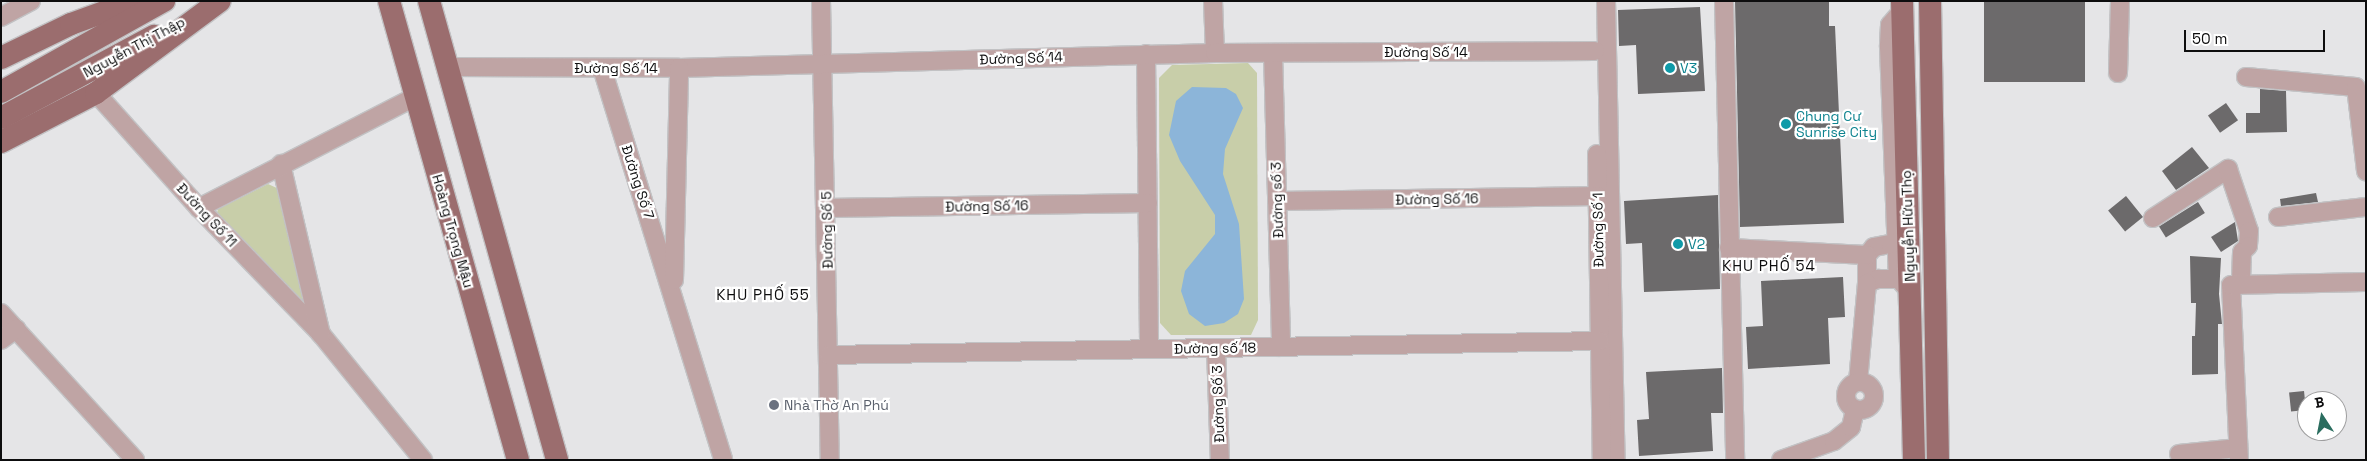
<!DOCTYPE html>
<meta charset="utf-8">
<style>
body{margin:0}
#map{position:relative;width:2367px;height:461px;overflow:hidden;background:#e5e5e7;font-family:"Space Grotesk",sans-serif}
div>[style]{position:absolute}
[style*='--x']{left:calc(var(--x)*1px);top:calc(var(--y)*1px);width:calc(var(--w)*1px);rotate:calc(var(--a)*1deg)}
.green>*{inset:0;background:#c8cea9}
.water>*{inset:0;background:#8cb5d9}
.building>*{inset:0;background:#6c6a6b;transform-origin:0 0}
.roads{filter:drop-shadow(1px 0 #c2c2c4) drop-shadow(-1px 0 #c2c2c4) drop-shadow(0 1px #c2c2c4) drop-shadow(0 -1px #c2c2c4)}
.minor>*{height:18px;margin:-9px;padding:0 9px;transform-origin:9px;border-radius:9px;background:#bfa4a4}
.minor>.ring{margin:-9px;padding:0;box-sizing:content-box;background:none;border:18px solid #bfa4a4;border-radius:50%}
.major>*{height:22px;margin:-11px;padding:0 11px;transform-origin:11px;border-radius:11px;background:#9b6d6e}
.dots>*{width:14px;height:14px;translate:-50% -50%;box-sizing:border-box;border:2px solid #fff;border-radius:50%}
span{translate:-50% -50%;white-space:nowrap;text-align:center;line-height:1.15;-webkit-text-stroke:4.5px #fff;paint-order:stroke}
.street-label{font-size:14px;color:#0d0d0e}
.culture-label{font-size:14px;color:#0d838f}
.left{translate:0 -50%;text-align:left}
.worship-label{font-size:14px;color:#5b616d}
.neighbourhood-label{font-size:15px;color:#0d0d0e;letter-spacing:1px}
.frame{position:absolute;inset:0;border:2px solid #0d0d0e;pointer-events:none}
.north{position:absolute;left:2297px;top:391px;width:50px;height:50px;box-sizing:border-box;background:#fff;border:1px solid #9e9e9f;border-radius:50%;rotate:349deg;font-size:14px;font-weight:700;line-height:20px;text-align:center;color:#0d0d0e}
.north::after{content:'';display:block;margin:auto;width:18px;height:22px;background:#2a6d5f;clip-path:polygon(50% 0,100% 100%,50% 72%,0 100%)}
.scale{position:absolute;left:2184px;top:30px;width:141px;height:22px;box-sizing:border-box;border:2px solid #0d0d0e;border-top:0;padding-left:6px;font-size:15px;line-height:18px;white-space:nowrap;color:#0d0d0e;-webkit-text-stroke:4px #fff;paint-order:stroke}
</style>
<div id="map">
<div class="green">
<i style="clip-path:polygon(1248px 63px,1257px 73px,1258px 320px,1251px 335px,1171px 335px,1160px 323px,1159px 78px,1172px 65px)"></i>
<i style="clip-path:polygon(268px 184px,279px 189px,305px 301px,301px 303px,216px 217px,218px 209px)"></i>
</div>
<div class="water">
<i style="clip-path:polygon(1192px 87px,1226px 88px,1236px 94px,1243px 108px,1225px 149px,1223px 174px,1239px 224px,1244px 299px,1238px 314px,1224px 323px,1205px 326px,1189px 314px,1181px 291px,1185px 271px,1215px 234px,1215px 215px,1180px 161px,1169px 135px,1176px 101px)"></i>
</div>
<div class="building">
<i style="clip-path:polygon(1735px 1px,1829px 1px,1829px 26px,1835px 26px,1844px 223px,1740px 227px)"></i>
<i style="left:1984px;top:1px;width:101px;height:81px"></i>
<i style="clip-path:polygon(1700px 7px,1705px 91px,1638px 94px,1636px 45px,1619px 46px,1618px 10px)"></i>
<i style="clip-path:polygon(2260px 89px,2286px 91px,2287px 132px,2246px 133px,2246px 113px,2260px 113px)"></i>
<i style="left:2226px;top:103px;width:21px;height:22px;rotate:55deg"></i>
<i style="clip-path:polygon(2192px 147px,2209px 168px,2176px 190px,2162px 171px)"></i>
<i style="clip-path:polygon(2316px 193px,2318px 202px,2281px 206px,2280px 199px)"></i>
<i style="clip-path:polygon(1718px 195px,1720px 289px,1644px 292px,1642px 243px,1626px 244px,1624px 201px)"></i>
<i style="left:2126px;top:196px;width:27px;height:23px;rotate:51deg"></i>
<i style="left:2198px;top:202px;width:13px;height:46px;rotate:58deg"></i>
<i style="clip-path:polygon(2235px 222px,2238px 241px,2221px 252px,2211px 237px)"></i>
<i style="clip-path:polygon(2190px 256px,2221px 258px,2219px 294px,2222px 324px,2218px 324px,2218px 374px,2192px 375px,2192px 336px,2195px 336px,2196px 303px,2191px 303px)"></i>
<i style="clip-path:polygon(1843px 277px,1845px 317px,1828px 318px,1830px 364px,1748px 369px,1746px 327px,1763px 326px,1761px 281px)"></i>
<i style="clip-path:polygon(1722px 368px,1723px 413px,1711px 413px,1713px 451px,1639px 456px,1637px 420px,1649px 419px,1646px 372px)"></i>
<i style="left:2304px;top:391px;width:19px;height:15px;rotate:84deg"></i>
</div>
<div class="roads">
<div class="minor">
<i style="--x:821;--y:1;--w:459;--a:88.9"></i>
<i style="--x:1213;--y:1;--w:52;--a:87.8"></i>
<i style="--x:1606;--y:1;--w:459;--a:88.8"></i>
<i style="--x:1724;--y:1;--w:459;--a:88.6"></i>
<i style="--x:1902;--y:11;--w:18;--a:131"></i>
<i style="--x:1890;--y:25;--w:22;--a:93"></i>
<i style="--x:1889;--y:47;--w:231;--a:87.8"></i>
<i style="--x:1898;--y:278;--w:18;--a:49"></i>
<i style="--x:1;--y:17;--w:34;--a:-28"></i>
<i style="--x:1273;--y:53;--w:294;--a:88.4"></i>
<i style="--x:1146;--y:54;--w:294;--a:89.4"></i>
<i style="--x:447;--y:67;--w:232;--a:0.2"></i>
<i style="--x:679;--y:68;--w:536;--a:-1.6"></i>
<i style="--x:1215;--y:53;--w:380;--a:-0.3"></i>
<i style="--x:602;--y:68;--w:410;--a:72.8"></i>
<i style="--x:2118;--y:73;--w:72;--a:-88.4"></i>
<i style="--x:2246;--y:77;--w:110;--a:5.2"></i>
<i style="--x:2356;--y:87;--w:85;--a:83.2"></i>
<i style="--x:96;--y:93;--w:154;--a:48.2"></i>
<i style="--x:199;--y:208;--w:175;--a:45.9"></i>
<i style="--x:321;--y:334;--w:162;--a:51"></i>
<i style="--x:1597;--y:154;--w:306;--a:89.1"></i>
<i style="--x:281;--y:164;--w:175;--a:76.8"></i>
<i style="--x:1277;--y:201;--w:321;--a:-0.9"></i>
<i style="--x:199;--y:208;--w:243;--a:-27.2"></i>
<i style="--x:827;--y:208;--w:321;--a:-0.9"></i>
<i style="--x:2278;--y:217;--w:89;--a:-6.5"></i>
<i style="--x:2153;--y:218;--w:90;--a:-33.2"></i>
<i style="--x:2228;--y:169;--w:65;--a:71.3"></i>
<i style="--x:2249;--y:231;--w:15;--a:94"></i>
<i style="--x:2248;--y:246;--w:8;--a:135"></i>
<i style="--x:2242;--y:252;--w:32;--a:92"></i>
<i style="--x:1905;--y:241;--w:32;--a:169"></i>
<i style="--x:1874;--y:247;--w:11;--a:131"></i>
<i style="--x:1867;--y:255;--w:28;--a:90"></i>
<i style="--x:1867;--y:283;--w:12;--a:-20"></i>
<i style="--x:1878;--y:279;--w:31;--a:0"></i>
<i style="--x:1729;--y:248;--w:138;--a:2.9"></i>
<i style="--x:674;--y:280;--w:212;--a:-88.6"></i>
<i style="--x:1;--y:313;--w:199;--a:47.6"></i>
<i style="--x:1;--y:340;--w:19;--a:-36"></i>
<i style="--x:1216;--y:348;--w:112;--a:88"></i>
<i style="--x:829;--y:355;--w:771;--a:-1.04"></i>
<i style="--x:1858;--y:382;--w:99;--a:-84.8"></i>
<i class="ring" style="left:1846px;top:382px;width:10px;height:10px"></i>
<i style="--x:2179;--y:454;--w:59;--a:-5.8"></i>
<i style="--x:1781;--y:460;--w:56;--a:-19.7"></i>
<i style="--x:1834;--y:441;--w:22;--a:-39"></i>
<i style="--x:1851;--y:427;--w:17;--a:-77"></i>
<i style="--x:2239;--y:460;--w:175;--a:-92.6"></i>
<i style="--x:2231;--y:285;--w:135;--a:-1.3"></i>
</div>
<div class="major">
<i style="--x:389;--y:1;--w:477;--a:74.3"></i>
<i style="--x:429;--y:1;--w:477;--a:74.4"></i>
<i style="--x:1902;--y:1;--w:459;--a:88.5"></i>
<i style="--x:1930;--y:1;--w:459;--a:89"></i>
<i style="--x:1;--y:58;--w:78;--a:-25.9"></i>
<i style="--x:71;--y:24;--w:67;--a:-20.1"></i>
<i style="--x:1;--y:92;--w:187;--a:-29.2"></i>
<i style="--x:1;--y:118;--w:174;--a:-28.2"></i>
<i style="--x:1;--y:142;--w:107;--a:-27.3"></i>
<i style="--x:96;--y:93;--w:154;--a:-36.6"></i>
</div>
</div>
<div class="dots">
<i style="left:1670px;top:68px;background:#0f9aa8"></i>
<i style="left:1786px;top:124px;background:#0f9aa8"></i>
<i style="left:1678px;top:244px;background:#0f9aa8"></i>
<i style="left:774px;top:405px;background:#6b7280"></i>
</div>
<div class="street-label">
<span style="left:134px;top:47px;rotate:-28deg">Nguyễn Thị Thập</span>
<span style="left:1426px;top:52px">Đường Số 14</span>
<span style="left:1021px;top:58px;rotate:-2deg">Đường Số 14</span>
<span style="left:616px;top:68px">Đường Số 14</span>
<span style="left:638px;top:182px;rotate:72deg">Đường Số 7</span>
<span style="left:1437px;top:199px;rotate:-1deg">Đường Số 16</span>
<span style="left:1277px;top:200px;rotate:-92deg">Đường số 3</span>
<span style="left:987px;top:206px;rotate:-1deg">Đường Số 16</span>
<span style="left:207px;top:215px;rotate:47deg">Đường Số 11</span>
<span style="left:1908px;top:226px;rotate:-92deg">Nguyễn Hữu Thọ</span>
<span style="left:827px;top:230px;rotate:-91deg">Đường Số 5</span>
<span style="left:1598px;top:230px;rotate:-91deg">Đường Số 1</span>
<span style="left:453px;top:231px;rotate:74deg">Hoàng Trọng Mậu</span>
<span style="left:1215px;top:348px;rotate:-1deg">Đường số 18</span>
<span style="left:1218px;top:404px;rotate:-92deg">Đường Số 3</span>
</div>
<div class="culture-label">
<span class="left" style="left:1680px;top:68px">V3</span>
<span class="left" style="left:1796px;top:124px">Chung Cư<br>Sunrise City</span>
<span class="left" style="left:1688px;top:244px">V2</span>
</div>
<div class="worship-label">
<span class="left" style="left:784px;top:405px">Nhà Thờ An Phú</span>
</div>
<div class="neighbourhood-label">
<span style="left:1769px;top:266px">KHU PHỐ 54</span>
<span style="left:763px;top:295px">KHU PHỐ 55</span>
</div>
<div class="frame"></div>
<div class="north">B</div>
<div class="scale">50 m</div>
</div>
